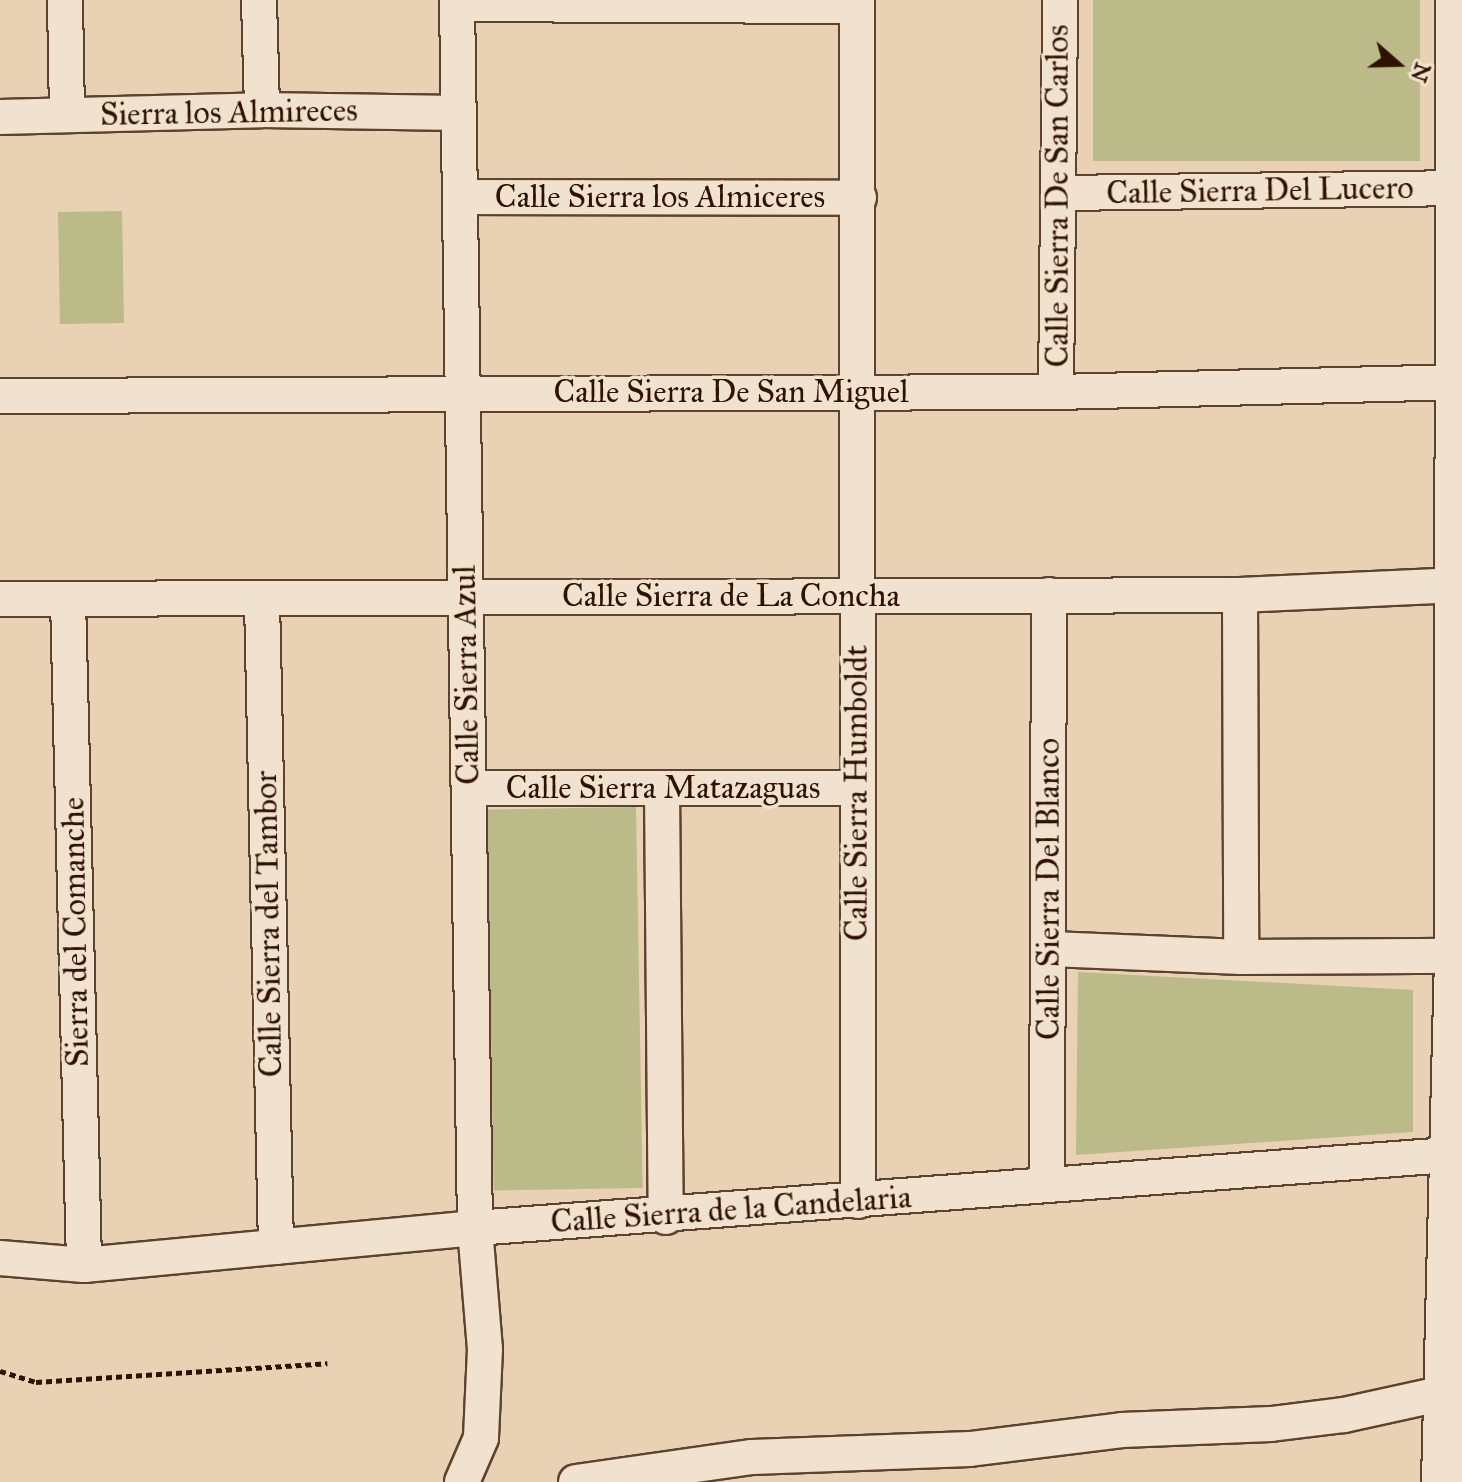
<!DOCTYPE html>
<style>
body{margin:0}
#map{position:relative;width:1462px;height:1482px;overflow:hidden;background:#e8d2b3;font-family:"IM FELL Great Primer",serif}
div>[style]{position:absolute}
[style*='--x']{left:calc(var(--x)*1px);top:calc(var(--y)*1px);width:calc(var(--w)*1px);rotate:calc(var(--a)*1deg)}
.green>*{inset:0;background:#bbba89;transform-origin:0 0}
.path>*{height:5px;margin-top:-2.5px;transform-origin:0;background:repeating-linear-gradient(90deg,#301200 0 6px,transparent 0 10px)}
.roads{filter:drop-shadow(2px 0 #5e422d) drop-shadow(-2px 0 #5e422d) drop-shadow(0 2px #5e422d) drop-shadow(0 -2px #5e422d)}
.street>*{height:34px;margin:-17px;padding:0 17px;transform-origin:17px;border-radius:17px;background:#f0e2ce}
.secondary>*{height:44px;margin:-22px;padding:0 22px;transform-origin:22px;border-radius:22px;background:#f0e2ce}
span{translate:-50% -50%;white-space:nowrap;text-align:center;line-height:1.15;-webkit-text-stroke:7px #f0e2ce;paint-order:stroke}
.street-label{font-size:32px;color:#301200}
.north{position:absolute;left:1358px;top:24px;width:80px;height:80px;-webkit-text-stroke:6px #f0e2ce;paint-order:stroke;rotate:110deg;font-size:22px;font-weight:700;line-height:32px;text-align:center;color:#301200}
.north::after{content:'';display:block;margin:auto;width:28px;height:36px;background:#301200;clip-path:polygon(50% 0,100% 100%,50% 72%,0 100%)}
</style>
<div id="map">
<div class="green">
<i style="left:1093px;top:0;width:327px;height:161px"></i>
<i style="left:122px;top:211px;width:112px;height:64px;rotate:89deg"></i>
<i style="left:636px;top:807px;width:381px;height:149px;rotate:89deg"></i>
<i style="clip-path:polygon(1078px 972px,1413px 990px,1413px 1132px,1076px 1155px)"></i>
</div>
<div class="path">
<i style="--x:0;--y:1371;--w:38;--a:17"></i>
<i style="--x:36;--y:1382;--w:292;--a:-3.7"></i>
</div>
<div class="roads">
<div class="street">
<i style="--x:65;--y:0;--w:115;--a:89"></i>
<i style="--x:259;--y:0;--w:110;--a:88.4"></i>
<i style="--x:457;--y:0;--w:1228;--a:89.16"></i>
<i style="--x:475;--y:1228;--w:121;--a:85.3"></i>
<i style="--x:485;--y:1349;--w:89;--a:92.6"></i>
<i style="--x:481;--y:1438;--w:48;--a:113.4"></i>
<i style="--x:857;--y:0;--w:1201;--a:89.95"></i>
<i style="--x:457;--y:4;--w:400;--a:0.3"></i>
<i style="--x:0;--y:117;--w:262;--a:-1.5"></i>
<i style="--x:262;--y:110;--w:196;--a:0.9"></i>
<i style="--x:1058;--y:193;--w:404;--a:-0.7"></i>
<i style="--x:461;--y:197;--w:398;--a:0.1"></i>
<i style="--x:1056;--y:392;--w:392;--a:-89.4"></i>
<i style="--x:0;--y:396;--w:1056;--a:-0.22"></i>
<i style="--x:1056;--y:392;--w:406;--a:-1.4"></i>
<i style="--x:1240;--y:595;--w:362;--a:89.8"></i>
<i style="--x:0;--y:599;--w:1240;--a:-0.18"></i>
<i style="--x:1240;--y:595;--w:222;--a:-2.6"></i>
<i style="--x:68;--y:599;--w:666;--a:88.62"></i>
<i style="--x:262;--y:600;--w:647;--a:88.76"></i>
<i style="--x:469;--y:788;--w:387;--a:0"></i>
<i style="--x:662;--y:789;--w:428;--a:89.5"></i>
<i style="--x:1051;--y:949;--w:190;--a:2.4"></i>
<i style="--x:1241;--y:957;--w:221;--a:-0.3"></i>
<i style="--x:1047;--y:1183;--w:588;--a:-89.81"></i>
<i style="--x:0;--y:1258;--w:84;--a:4.8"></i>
<i style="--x:84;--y:1265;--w:393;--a:-5.4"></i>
<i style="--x:475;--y:1228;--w:990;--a:-4.29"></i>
<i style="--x:576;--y:1482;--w:178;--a:-8.1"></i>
<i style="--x:752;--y:1457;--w:218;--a:-2.1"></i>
<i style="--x:970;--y:1449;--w:153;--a:-7.1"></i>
<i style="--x:1122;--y:1430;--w:149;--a:-2.3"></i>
<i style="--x:1271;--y:1424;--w:74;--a:-7"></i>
<i style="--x:1344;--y:1415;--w:121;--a:-12.4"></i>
</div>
<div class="secondary">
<i style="--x:1444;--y:1482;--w:526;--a:-88.58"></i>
<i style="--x:1457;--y:956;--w:956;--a:-89.94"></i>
</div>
</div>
<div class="street-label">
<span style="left:229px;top:113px;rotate:-1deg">Sierra los Almireces</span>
<span style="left:1260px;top:191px;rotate:-1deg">Calle Sierra Del Lucero</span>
<span style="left:1058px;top:196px;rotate:-90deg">Calle Sierra De San Carlos</span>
<span style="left:660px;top:197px">Calle Sierra los Almiceres</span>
<span style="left:731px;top:392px">Calle Sierra De San Miguel</span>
<span style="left:731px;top:596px">Calle Sierra de La Concha</span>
<span style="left:467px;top:675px;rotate:-91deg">Calle Sierra Azul</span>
<span style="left:663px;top:788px">Calle Sierra Matazaguas</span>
<span style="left:857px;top:793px;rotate:-90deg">Calle Sierra Humboldt</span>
<span style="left:1049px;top:889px;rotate:-90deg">Calle Sierra Del Blanco</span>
<span style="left:269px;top:924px;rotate:-91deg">Calle Sierra del Tambor</span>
<span style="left:76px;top:932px;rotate:-91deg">Sierra del Comanche</span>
<span style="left:731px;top:1210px;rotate:-4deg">Calle Sierra de la Candelaria</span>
</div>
<div class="north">N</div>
</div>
